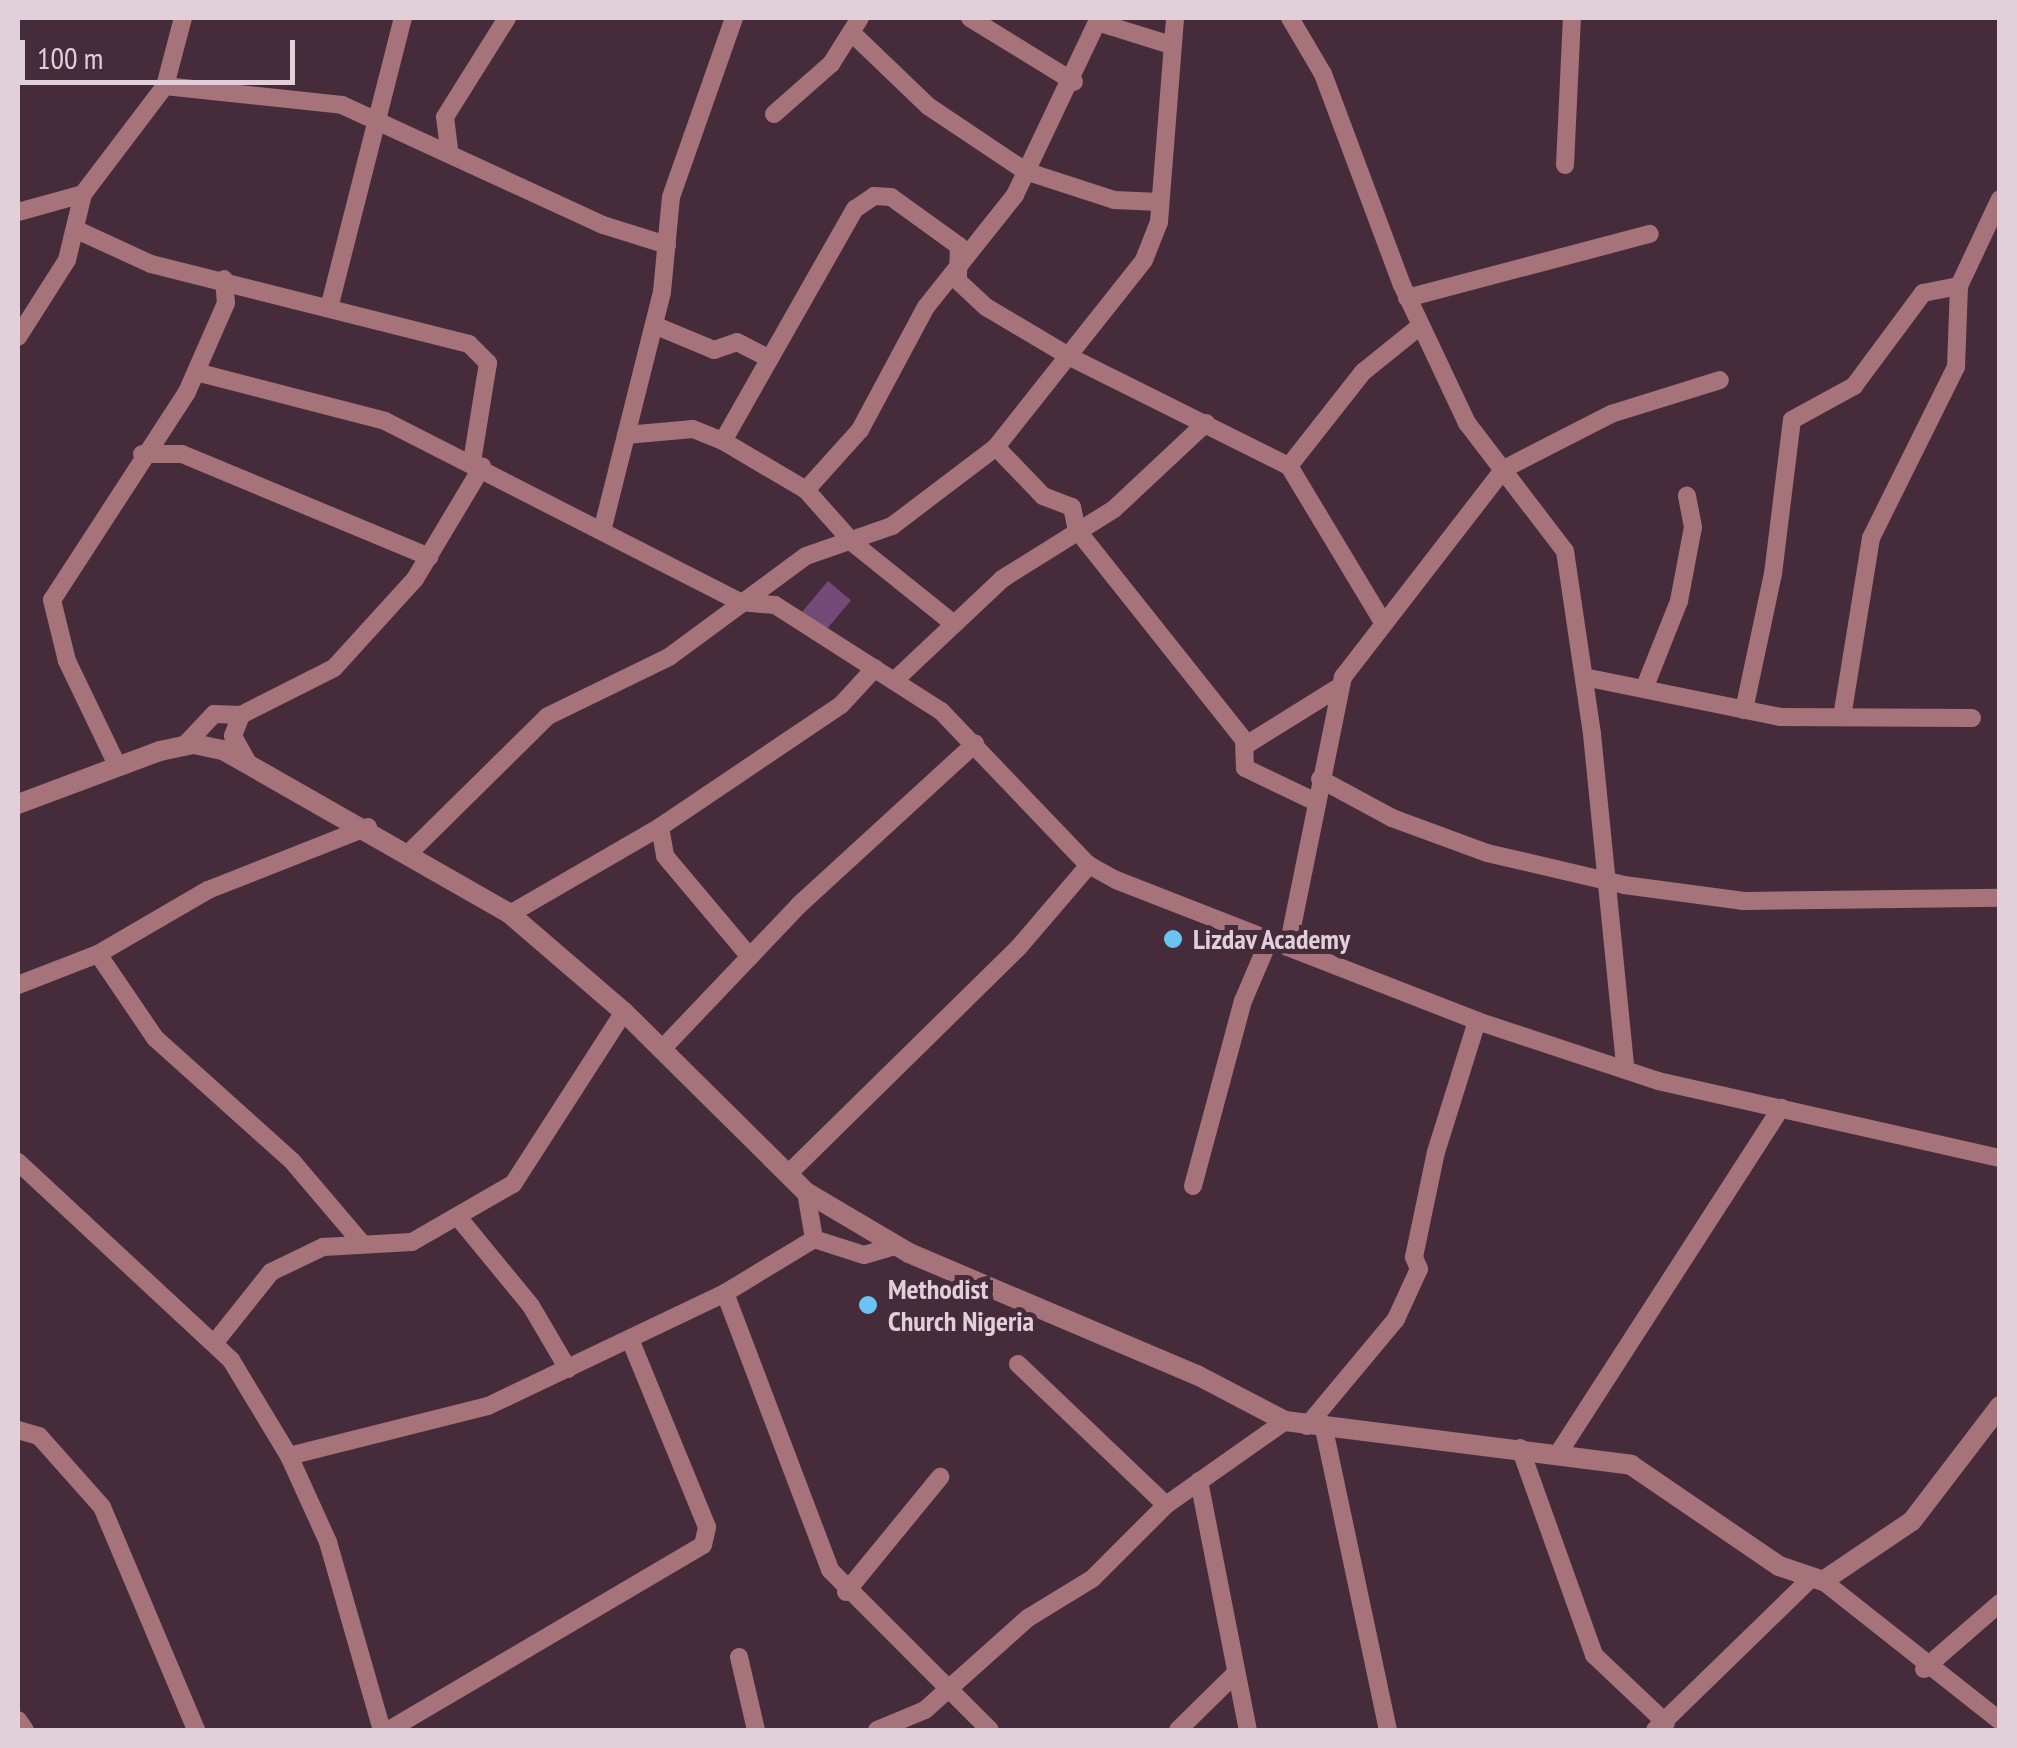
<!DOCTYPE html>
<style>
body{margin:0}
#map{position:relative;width:2017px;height:1748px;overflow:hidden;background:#462c3a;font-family:"PT Sans Narrow",sans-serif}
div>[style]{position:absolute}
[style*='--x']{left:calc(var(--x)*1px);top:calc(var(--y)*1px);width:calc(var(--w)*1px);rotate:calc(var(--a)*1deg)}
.building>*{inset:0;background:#744a78;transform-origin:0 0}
.minor>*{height:18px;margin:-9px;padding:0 9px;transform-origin:9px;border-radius:9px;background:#a6737b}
.tertiary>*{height:20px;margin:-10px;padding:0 10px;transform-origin:10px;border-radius:10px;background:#a6737b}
.dots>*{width:28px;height:28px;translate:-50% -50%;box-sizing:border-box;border:5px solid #462c3a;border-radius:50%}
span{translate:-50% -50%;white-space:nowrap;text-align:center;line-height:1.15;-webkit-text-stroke:10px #462c3a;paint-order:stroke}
.poi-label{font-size:28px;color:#e1d0d9;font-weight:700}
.left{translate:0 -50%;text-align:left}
.frame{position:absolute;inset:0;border:20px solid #e1d0d9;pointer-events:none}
.scale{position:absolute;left:20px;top:40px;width:275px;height:45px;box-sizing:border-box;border:5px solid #e1d0d9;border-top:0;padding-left:12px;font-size:30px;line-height:35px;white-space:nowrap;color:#e1d0d9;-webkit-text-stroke:8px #462c3a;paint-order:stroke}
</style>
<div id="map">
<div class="building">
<i style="left:828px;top:581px;width:30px;height:45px;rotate:40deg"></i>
</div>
<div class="minor">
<i style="--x:970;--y:18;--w:122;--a:31.6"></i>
<i style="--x:1290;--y:18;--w:65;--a:59.5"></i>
<i style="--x:1323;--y:74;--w:225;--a:69.5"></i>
<i style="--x:1402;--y:285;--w:153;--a:64.8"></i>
<i style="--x:1467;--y:423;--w:161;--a:52.6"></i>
<i style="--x:1565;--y:551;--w:185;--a:81.6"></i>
<i style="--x:1592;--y:734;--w:334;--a:84.3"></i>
<i style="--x:853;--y:34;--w:104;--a:43.8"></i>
<i style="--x:928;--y:106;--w:117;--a:33.8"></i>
<i style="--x:1025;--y:171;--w:94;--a:18"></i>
<i style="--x:1114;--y:200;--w:46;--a:2.5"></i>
<i style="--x:165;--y:86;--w:178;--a:6.1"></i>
<i style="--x:342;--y:105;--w:287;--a:24.7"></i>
<i style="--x:603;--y:225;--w:67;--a:17.4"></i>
<i style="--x:774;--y:114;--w:76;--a:-41.3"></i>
<i style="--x:831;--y:64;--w:54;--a:-57.8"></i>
<i style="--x:449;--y:149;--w:32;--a:-97"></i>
<i style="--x:445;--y:117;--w:117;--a:-57.9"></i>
<i style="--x:1565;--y:165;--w:147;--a:-87.3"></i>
<i style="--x:18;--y:212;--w:67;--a:-15.5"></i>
<i style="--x:77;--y:230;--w:81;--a:24.7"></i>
<i style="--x:151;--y:264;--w:328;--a:14.1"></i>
<i style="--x:469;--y:344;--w:27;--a:45"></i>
<i style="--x:488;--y:363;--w:100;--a:99.2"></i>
<i style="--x:1407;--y:298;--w:251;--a:-14.8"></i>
<i style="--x:329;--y:308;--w:299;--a:-75.7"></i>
<i style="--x:654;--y:325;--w:65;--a:22.6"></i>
<i style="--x:714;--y:350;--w:24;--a:-19"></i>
<i style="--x:737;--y:342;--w:33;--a:27"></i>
<i style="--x:18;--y:337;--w:91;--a:-57.5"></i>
<i style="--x:67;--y:260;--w:68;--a:-76.4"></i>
<i style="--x:83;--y:194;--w:136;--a:-52.8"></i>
<i style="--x:165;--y:86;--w:70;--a:-75.2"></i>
<i style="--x:196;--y:372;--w:195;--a:14.5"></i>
<i style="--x:385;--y:421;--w:398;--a:27"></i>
<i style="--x:740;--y:602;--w:35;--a:5"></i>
<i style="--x:775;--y:605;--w:197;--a:32.6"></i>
<i style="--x:941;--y:711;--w:211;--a:46.3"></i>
<i style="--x:1087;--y:864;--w:33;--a:29"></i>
<i style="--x:1116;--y:880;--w:388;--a:21.3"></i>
<i style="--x:1477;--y:1021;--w:191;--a:18.3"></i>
<i style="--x:1658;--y:1081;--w:351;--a:12.7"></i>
<i style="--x:626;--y:435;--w:67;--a:-5.1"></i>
<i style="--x:693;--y:429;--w:32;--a:22"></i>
<i style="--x:723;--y:441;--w:96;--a:30.6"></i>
<i style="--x:806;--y:490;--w:71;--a:48.4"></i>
<i style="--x:853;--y:543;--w:129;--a:38.7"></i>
<i style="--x:723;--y:441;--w:267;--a:-60.4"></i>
<i style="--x:855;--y:209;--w:23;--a:-34"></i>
<i style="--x:874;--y:196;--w:17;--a:3"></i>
<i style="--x:891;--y:197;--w:84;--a:35.8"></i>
<i style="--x:959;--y:246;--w:35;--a:92"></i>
<i style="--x:958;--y:281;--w:38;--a:43"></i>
<i style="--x:986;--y:307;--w:100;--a:30.7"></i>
<i style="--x:1072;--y:358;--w:242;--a:26.5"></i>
<i style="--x:1289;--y:466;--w:184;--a:59"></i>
<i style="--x:996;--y:447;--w:68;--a:46.2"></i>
<i style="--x:1043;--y:496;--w:31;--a:21"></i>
<i style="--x:1072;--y:507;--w:24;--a:78"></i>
<i style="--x:1077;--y:530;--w:268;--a:51.5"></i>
<i style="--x:1244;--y:740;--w:28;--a:88"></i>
<i style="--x:1245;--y:768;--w:79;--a:25.6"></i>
<i style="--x:142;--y:454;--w:40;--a:0"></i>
<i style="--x:182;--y:454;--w:268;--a:22.6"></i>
<i style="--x:1289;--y:466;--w:120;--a:-51.8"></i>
<i style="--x:1363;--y:372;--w:73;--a:-38.9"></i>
<i style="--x:806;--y:490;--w:81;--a:-48"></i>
<i style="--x:860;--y:430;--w:140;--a:-61.8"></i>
<i style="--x:926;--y:307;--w:143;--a:-51.5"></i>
<i style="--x:1015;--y:195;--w:191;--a:-64.6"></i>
<i style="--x:1097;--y:22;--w:77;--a:17.3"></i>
<i style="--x:603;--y:527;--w:242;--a:-75.9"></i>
<i style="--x:662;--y:292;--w:95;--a:-84.6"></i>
<i style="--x:671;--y:197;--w:190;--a:-70.6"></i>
<i style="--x:1584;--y:677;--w:200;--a:11.5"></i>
<i style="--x:1780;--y:717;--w:192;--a:0.3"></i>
<i style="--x:895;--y:680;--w:147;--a:-43.3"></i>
<i style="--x:1002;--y:579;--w:132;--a:-32"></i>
<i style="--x:1114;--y:509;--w:126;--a:-43.1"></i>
<i style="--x:1644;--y:689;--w:95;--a:-68.3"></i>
<i style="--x:1679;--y:601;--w:75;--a:-79.3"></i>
<i style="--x:1693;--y:527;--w:32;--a:-101"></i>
<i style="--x:1744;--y:710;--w:139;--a:-78"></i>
<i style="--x:1773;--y:574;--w:155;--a:-83"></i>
<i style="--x:1792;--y:420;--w:71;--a:-28.7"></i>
<i style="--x:1854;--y:386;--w:116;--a:-53.4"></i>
<i style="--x:1923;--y:293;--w:37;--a:-11"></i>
<i style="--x:241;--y:715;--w:22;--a:111"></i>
<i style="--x:233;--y:736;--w:31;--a:61"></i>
<i style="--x:1842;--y:717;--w:181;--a:-80.8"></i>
<i style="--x:1871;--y:538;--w:191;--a:-63.6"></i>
<i style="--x:1956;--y:367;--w:81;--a:-87.9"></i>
<i style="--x:1959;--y:286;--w:96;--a:-64.8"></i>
<i style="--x:1246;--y:745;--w:106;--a:-31.9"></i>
<i style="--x:184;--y:746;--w:44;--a:-46.8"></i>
<i style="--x:214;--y:714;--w:27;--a:2"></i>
<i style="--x:241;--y:715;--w:104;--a:-26.8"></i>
<i style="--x:334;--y:668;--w:120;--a:-47.7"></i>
<i style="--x:415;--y:579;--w:131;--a:-59.1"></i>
<i style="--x:118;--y:767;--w:118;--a:-115.7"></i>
<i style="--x:67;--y:661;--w:63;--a:-103.8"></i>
<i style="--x:52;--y:600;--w:248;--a:-57"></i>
<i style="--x:187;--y:392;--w:97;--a:-66.3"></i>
<i style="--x:226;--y:303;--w:24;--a:-95"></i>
<i style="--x:1320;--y:779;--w:82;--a:28.4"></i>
<i style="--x:1392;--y:818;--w:101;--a:20.2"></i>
<i style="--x:1487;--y:853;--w:141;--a:13.1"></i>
<i style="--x:1624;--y:885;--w:121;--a:7.6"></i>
<i style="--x:1744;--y:901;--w:256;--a:-0.7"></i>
<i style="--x:660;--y:827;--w:29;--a:80"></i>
<i style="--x:665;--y:856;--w:132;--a:49.9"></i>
<i style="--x:411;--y:851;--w:192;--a:-44.6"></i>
<i style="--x:548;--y:716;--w:135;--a:-26"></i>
<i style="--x:669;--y:657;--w:170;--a:-36.4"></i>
<i style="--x:806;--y:556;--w:91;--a:-19.2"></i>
<i style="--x:892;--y:526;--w:131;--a:-37.2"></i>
<i style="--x:996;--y:447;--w:238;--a:-51.6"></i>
<i style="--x:1144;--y:260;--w:41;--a:-68.5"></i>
<i style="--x:1159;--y:222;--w:205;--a:-85.5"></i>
<i style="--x:510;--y:914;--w:173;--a:-30.1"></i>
<i style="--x:660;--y:827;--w:218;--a:-34"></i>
<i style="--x:841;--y:705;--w:50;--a:-47.4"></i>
<i style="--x:1288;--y:947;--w:276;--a:-78.5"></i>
<i style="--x:1343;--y:677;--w:263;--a:-52.3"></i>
<i style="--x:1504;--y:469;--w:120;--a:-27.2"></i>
<i style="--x:1611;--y:414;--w:114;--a:-17.3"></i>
<i style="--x:98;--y:954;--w:102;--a:55.8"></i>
<i style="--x:155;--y:1038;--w:184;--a:41.9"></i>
<i style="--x:292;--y:1161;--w:105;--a:49.6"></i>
<i style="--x:18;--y:985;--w:86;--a:-21.2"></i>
<i style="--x:98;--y:954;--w:127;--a:-30.2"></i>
<i style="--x:208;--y:890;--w:172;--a:-21.5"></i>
<i style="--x:662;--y:1049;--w:199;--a:-46.4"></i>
<i style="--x:799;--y:905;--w:239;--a:-42.5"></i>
<i style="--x:18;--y:1162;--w:291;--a:42.9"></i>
<i style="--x:231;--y:1360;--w:112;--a:58.9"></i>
<i style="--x:289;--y:1456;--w:94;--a:65.6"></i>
<i style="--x:328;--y:1542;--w:196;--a:74"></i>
<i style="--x:788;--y:1174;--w:324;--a:-44.5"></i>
<i style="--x:1019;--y:947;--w:108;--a:-49.5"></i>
<i style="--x:1193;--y:1186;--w:192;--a:-74.9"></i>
<i style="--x:1243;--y:1001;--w:66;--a:-66.9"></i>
<i style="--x:806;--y:1192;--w:48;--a:80.3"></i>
<i style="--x:458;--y:1217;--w:115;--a:50.6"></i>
<i style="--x:531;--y:1306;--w:73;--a:59.6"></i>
<i style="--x:725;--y:1293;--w:296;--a:69.2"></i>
<i style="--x:830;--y:1570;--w:226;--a:45"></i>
<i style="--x:216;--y:1341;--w:88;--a:-51.4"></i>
<i style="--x:271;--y:1272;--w:58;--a:-25.7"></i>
<i style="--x:323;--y:1247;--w:89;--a:-3.2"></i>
<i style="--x:412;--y:1242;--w:116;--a:-29.9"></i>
<i style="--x:513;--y:1184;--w:205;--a:-57.2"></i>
<i style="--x:1018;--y:1364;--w:204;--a:43.6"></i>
<i style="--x:1307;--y:1426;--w:139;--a:-50.2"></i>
<i style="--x:1396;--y:1319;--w:55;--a:-65.3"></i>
<i style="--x:1419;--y:1269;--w:13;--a:-113"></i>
<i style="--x:1414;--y:1257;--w:107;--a:-78.2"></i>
<i style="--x:1436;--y:1152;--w:137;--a:-72.6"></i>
<i style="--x:1324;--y:1429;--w:308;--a:78"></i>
<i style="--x:18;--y:1430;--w:22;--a:16"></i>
<i style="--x:39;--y:1436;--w:95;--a:48.4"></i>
<i style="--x:102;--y:1507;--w:242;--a:67.1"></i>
<i style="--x:1520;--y:1448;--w:220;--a:70.3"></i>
<i style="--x:1594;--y:1655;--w:99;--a:43.4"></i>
<i style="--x:1558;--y:1454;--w:412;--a:-57.2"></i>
<i style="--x:289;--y:1456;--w:205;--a:-14.1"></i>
<i style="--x:488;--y:1406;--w:263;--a:-25.5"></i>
<i style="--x:725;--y:1293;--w:104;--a:-31.2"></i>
<i style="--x:814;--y:1239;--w:52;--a:17.7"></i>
<i style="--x:864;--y:1255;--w:33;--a:-16"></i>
<i style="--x:1199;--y:1481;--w:254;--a:78.9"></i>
<i style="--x:1823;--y:1581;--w:226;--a:38.3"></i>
<i style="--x:846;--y:1592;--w:149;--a:-50.7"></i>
<i style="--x:739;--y:1657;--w:75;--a:76.9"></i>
<i style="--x:1924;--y:1669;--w:101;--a:-41"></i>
<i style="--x:18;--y:1720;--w:12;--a:55"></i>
<i style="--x:389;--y:1730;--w:364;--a:-30.5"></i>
<i style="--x:703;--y:1545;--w:18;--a:-77"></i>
<i style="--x:707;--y:1527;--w:203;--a:-112.3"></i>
<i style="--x:877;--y:1730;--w:52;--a:-22.6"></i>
<i style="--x:925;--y:1710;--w:138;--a:-41.8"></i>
<i style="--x:1028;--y:1618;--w:75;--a:-31.4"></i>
<i style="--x:1092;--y:1579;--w:105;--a:-45"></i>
<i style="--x:1166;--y:1505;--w:146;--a:-35.2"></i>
<i style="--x:1178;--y:1730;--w:77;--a:-44.5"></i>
<i style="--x:1655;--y:1730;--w:215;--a:-44.2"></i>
</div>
<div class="tertiary">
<i style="--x:18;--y:804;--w:152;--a:-20.5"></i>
<i style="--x:160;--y:751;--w:35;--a:-12"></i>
<i style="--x:194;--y:744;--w:30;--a:12"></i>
<i style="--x:223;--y:750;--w:331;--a:29.7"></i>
<i style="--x:510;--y:914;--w:150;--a:40.7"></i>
<i style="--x:624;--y:1012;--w:256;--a:44.7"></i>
<i style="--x:806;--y:1192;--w:120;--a:30.6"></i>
<i style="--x:909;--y:1253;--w:313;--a:23"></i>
<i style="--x:1197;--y:1375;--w:99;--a:27.6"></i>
<i style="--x:1285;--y:1421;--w:349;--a:7.2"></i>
<i style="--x:1631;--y:1465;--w:179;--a:34.3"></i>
<i style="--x:1779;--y:1566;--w:46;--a:18.8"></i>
<i style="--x:1823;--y:1581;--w:107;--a:-34"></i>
<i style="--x:1912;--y:1521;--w:145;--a:-52.6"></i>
</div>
<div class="dots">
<i style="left:1173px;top:939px;background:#6bc3f2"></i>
<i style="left:868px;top:1305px;background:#6bc3f2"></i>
</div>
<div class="poi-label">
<span class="left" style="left:1193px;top:939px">Lizdav Academy</span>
<span class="left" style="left:888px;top:1305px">Methodist<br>Church Nigeria</span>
</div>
<div class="frame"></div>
<div class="scale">100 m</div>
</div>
